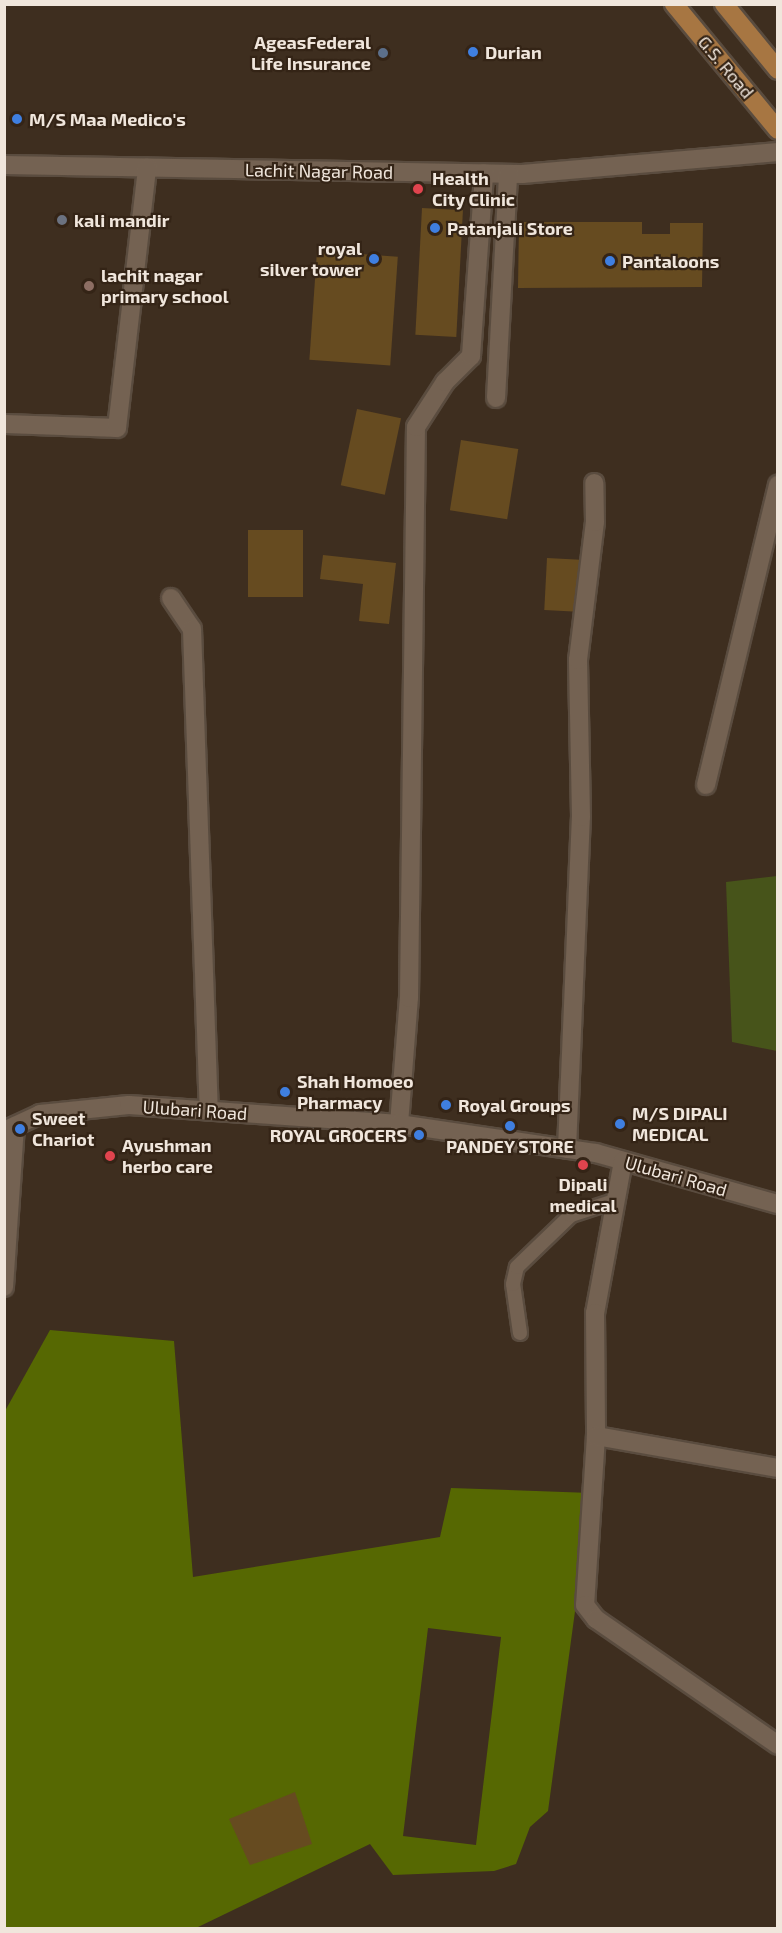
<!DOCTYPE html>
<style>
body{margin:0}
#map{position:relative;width:782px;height:1933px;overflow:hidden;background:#3e2e1f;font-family:"Exo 2",sans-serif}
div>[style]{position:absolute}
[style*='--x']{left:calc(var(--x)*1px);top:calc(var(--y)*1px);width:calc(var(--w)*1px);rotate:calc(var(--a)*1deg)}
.green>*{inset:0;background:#47541a}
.forest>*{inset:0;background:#566802}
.building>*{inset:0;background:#664b20;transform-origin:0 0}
.roads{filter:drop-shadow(2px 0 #5a4c3f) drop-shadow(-2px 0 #5a4c3f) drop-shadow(0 2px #5a4c3f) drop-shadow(0 -2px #5a4c3f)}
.service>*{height:14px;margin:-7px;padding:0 7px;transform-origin:7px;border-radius:7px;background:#746252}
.minor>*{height:18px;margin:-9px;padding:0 9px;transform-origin:9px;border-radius:9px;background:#746252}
.primary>*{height:18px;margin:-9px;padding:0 9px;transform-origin:9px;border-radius:9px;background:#a77642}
.dots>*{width:16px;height:16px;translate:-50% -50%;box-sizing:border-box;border:3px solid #342416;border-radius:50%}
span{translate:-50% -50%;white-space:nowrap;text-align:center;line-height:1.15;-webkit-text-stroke:4.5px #342416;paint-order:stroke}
.poi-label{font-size:18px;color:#f0e6dc;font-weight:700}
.right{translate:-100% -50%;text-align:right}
.left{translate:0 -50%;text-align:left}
.street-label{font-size:18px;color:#f0e6dc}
.frame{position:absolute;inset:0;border:6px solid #f0e6dc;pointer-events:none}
</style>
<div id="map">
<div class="green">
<i style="clip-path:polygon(777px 876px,778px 876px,777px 1051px,732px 1042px,726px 882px)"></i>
</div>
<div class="forest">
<i style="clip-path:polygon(evenodd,50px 1330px,174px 1341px,193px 1577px,440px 1537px,451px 1488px,591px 1493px,548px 1811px,530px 1827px,516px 1864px,494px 1871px,393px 1875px,370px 1844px,196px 1928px,5px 1928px,5px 1411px,50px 1330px,428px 1628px,501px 1637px,476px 1845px,403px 1836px,428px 1628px)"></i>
</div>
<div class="building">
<i style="left:422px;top:208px;width:41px;height:127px;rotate:3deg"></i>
<i style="clip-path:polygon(519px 222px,642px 222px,642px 234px,670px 234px,670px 223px,703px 223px,702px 287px,518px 288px)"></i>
<i style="left:317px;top:251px;width:81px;height:109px;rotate:4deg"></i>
<i style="left:357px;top:409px;width:45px;height:78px;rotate:12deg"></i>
<i style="left:461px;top:440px;width:58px;height:71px;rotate:9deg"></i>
<i style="left:248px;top:530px;width:55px;height:67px"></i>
<i style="clip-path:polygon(323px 555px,396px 563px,389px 624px,359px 621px,363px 584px,320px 579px)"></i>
<i style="left:547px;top:558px;width:38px;height:52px;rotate:3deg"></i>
<i style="clip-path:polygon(295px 1792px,312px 1844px,250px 1865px,229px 1819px)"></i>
</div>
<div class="roads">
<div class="service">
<i style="--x:520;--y:1333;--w:49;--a:-98.1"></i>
<i style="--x:513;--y:1284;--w:17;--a:-77"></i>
<i style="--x:517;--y:1267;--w:75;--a:-43.9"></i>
<i style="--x:571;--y:1215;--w:45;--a:-18"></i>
</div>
<div class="minor">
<i style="--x:4;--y:165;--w:518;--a:1"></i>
<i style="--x:522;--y:174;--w:257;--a:-4.9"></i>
<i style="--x:496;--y:398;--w:224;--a:-86.9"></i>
<i style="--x:4;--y:424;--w:113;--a:2"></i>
<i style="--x:117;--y:428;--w:262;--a:-83.4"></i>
<i style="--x:171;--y:598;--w:37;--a:56"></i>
<i style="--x:192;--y:629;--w:482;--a:88"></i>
<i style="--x:706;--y:785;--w:309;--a:-76.5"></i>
<i style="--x:399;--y:1124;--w:126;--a:-85.5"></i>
<i style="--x:409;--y:998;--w:571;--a:-89.3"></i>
<i style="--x:416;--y:427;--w:54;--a:-57.2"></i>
<i style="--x:445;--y:382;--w:37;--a:-45"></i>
<i style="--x:471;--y:356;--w:183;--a:-85.9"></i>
<i style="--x:4;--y:1131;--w:40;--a:-25"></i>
<i style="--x:40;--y:1114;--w:89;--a:-5.8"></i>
<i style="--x:129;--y:1105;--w:271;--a:4"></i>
<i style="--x:399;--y:1124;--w:199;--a:8.4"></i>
<i style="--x:596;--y:1153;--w:189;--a:15.7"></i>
<i style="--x:567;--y:1149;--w:332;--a:-87.6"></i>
<i style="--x:581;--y:817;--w:157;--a:-91.1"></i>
<i style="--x:578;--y:660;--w:139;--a:-83"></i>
<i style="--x:595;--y:522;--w:39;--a:-91"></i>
<i style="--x:623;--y:1161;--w:155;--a:100.4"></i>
<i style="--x:595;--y:1313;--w:123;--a:89.5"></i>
<i style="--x:596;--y:1436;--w:169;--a:93.7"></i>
<i style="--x:585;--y:1605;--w:18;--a:52"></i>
<i style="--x:596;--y:1619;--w:221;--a:34.7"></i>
<i style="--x:4;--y:1287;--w:161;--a:-86.1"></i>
<i style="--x:596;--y:1436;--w:185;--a:10"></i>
</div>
<div class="primary">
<i style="--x:674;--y:4;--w:163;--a:50.5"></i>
<i style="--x:724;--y:4;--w:85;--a:50.7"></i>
</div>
</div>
<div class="dots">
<i style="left:473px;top:52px;background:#3f7fe0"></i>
<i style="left:383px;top:53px;background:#5c6f8a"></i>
<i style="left:17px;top:119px;background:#3f7fe0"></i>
<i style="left:418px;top:189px;background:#e0444e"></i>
<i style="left:62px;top:220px;background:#6b7280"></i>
<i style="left:435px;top:228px;background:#3f7fe0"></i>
<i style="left:374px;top:259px;background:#3f7fe0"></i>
<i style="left:610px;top:261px;background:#3f7fe0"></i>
<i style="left:89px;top:286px;background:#8d6e63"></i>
<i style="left:285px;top:1092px;background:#3f7fe0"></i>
<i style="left:446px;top:1105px;background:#3f7fe0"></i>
<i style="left:620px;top:1124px;background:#3f7fe0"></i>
<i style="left:510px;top:1126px;background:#3f7fe0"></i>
<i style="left:20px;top:1129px;background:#3f7fe0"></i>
<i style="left:419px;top:1135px;background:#3f7fe0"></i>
<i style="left:110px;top:1156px;background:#e0444e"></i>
<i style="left:583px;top:1165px;background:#e0444e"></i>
</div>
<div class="poi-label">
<span class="right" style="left:371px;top:53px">AgeasFederal<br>Life Insurance</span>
<span class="left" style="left:485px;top:52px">Durian</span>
<span class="left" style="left:29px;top:119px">M/S Maa Medico's</span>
<span class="left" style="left:432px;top:189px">Health<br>City Clinic</span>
<span class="left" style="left:74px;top:220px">kali mandir</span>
<span class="left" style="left:447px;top:228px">Patanjali Store</span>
<span class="right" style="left:362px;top:259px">royal<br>silver tower</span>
<span class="left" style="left:622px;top:261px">Pantaloons</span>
<span class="left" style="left:101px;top:286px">lachit nagar<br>primary school</span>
<span class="left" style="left:297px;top:1092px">Shah Homoeo<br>Pharmacy</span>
<span class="left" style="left:458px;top:1105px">Royal Groups</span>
<span class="left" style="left:632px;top:1124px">M/S DIPALI<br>MEDICAL</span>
<span class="left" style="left:32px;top:1129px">Sweet<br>Chariot</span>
<span class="right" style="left:407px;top:1135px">ROYAL GROCERS</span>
<span class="left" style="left:122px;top:1156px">Ayushman<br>herbo care</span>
<span style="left:510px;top:1146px">PANDEY STORE</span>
<span style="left:583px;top:1195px">Dipali<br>medical</span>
</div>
<div class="street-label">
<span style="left:726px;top:67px;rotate:50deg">G.S. Road</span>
<span style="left:319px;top:171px;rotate:1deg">Lachit Nagar Road</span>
<span style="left:195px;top:1110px;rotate:4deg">Ulubari Road</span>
<span style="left:676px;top:1176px;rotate:16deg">Ulubari Road</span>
</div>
<div class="frame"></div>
</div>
